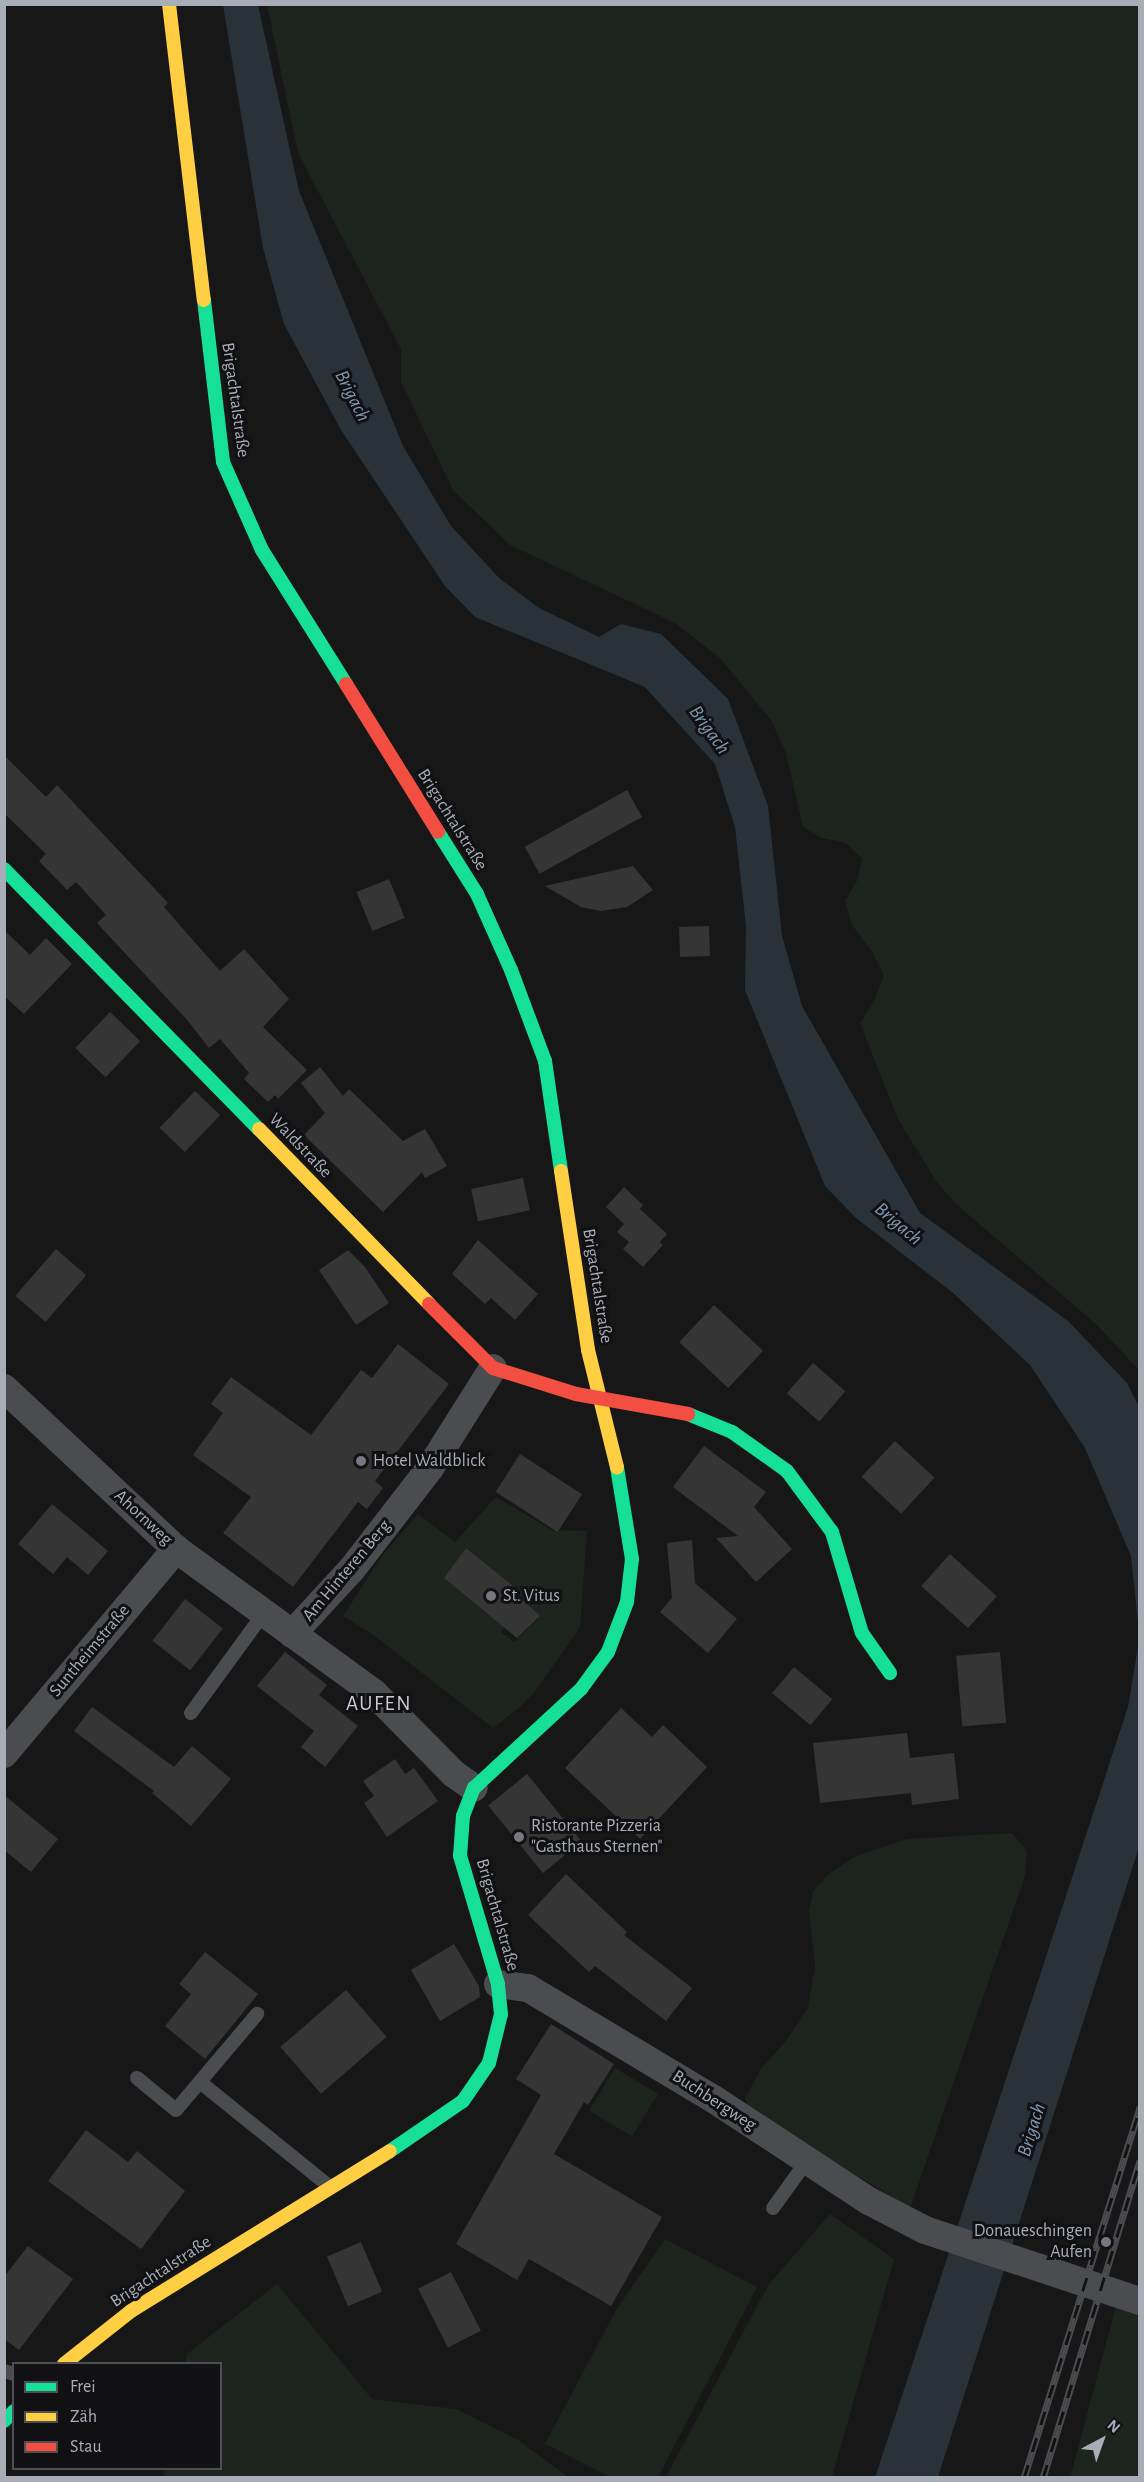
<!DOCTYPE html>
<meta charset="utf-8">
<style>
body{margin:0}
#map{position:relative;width:1144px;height:2482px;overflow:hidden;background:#171717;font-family:"Alegreya Sans",sans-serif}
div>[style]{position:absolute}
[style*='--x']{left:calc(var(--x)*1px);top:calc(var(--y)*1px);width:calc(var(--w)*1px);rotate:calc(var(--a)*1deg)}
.green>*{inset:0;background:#1d241e;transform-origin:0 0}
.water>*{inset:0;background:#2a3239}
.building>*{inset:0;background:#353536;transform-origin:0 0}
.lane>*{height:14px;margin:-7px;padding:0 7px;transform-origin:7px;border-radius:7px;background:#4b4c50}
.street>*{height:28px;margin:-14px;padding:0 14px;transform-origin:14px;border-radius:14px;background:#4b4c50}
.fast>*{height:14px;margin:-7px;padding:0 7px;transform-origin:7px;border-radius:7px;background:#16e098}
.slow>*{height:14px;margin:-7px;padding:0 7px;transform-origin:7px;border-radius:7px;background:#ffcf43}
.jam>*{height:14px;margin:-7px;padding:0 7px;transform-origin:7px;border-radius:7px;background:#f24e42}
.rail>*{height:7px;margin-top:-3.5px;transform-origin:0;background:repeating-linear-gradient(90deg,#111113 0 14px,#4b4c4f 0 28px);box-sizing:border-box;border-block:2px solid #4b4c4f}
.dots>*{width:16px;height:16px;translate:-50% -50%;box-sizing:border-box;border:3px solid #111113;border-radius:50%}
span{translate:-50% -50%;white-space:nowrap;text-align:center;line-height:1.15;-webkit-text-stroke:6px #111113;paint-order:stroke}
.street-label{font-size:18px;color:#a8adb8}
.poi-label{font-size:18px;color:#a8adb8}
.left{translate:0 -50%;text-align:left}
.right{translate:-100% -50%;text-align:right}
.water-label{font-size:20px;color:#7f9bb3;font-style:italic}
.quarter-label{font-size:21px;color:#c9ccd4;letter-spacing:1.5px}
.frame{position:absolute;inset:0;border:6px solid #a8adb8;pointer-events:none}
.legend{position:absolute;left:12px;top:2362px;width:210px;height:108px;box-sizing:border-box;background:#111113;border:2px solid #4d4f55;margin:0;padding:8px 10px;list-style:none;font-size:18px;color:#a8adb8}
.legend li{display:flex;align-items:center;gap:12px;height:30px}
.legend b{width:30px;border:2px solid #4d4f55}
.north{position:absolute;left:1072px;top:2410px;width:60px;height:60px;-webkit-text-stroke:4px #111113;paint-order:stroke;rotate:41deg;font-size:16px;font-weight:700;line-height:24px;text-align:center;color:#a8adb8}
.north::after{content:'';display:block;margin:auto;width:21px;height:27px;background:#a8adb8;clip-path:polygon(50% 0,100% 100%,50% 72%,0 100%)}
</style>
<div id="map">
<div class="green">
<i style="clip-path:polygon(267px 5px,1139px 5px,1139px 1370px,1096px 1324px,956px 1204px,936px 1181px,898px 1119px,860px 1023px,873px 1003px,884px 976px,873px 953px,852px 925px,845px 901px,857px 881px,862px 859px,846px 843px,822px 838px,803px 827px,786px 753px,771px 720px,720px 658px,675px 623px,510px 545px,453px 490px,401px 382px,401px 349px,298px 153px)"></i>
<i style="clip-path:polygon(evenodd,496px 1497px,552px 1530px,587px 1531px,580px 1627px,537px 1689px,520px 1707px,493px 1728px,372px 1634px,343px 1616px,382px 1556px,418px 1514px,455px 1542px,496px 1497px,466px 1548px,512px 1585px,508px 1590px,527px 1602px,525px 1606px,540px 1617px,514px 1642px,501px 1632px,508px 1622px,488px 1614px,444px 1578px,466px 1548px)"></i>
<i style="clip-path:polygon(1012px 1833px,1027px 1851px,1025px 1876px,910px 2208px,750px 2110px,745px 2098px,761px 2069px,785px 2042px,808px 2008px,815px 1966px,809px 1911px,813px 1891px,830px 1873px,856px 1856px,907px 1839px)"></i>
<i style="left:615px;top:2068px;width:50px;height:50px;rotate:31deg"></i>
<i style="clip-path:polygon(830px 2214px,894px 2259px,832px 2477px,666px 2477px,769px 2284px)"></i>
<i style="clip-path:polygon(665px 2239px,757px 2287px,658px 2477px,610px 2477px,545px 2444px,616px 2310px)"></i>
<i style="clip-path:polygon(277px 2284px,372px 2399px,456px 2409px,518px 2440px,568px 2477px,164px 2477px,165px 2469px,220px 2468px,220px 2364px,185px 2363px,187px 2354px)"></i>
<i style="clip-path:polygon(1116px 2306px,1139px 2315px,1139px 2477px,1070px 2478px)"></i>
</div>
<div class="water">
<i style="clip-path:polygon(223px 5px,258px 5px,299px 191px,403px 446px,451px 526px,499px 578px,539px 608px,599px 637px,621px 624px,661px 634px,728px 699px,768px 806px,782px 936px,802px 1006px,920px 1213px,1068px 1321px,1127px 1383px,1139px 1407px,1139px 1632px,1131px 1556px,1085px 1448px,1030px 1365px,952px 1292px,856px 1218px,825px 1186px,745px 990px,746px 926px,735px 827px,715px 764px,645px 687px,475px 617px,445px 586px,341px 430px,284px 324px,263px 248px)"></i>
<i style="clip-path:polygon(1139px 1641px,1139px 1847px,938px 2477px,875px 2478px,1128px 1707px)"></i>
</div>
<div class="building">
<i style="clip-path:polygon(4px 755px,46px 797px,57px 785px,168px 903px,164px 907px,220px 971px,244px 949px,289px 999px,263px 1027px,307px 1070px,278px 1099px,275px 1095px,268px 1102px,244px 1079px,249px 1073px,220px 1039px,209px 1048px,188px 1021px,97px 923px,106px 915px,76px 882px,67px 890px,39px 861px,46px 854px,4px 813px)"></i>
<i style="left:627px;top:790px;width:31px;height:117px;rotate:61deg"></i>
<i style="clip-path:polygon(633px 866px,653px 890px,627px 907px,601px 911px,581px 907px,545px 886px)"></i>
<i style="left:389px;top:879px;width:42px;height:35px;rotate:68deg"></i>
<i style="left:709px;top:926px;width:30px;height:30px;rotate:88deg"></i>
<i style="clip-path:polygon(4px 930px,30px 955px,46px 938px,72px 964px,24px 1014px,4px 996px)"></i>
<i style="left:110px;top:1012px;width:42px;height:50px;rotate:44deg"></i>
<i style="clip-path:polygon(320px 1067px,343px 1096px,349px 1089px,403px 1141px,425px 1129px,447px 1166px,425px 1178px,422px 1172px,383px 1212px,304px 1135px,325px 1113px,301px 1083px)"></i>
<i style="left:195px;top:1091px;width:35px;height:51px;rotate:44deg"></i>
<i style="left:523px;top:1178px;width:33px;height:53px;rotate:78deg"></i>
<i style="clip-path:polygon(624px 1187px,643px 1205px,640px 1209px,667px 1234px,660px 1242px,663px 1245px,643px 1267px,623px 1249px,629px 1242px,617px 1232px,624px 1224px,606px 1207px)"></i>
<i style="clip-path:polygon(478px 1240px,538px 1294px,515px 1320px,491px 1298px,485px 1304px,452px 1274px)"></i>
<i style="left:56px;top:1249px;width:40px;height:62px;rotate:41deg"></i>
<i style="clip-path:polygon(348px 1250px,365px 1267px,389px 1303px,356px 1325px,319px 1270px)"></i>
<i style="left:714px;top:1305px;width:67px;height:51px;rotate:43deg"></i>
<i style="clip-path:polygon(398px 1344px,449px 1384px,375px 1481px,383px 1488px,367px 1509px,358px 1502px,293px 1587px,223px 1533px,251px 1497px,193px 1455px,223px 1413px,211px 1404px,231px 1377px,311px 1435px,361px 1370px,372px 1378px)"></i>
<i style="left:813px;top:1363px;width:43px;height:40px;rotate:41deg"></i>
<i style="left:895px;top:1441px;width:54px;height:49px;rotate:43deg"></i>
<i style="clip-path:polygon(704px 1446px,766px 1492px,754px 1507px,792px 1549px,756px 1582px,716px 1538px,738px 1536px,673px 1487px)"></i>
<i style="left:520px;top:1454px;width:74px;height:45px;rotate:33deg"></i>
<i style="clip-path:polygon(52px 1504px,108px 1551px,88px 1575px,67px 1557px,53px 1574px,18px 1544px)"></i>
<i style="clip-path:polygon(692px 1540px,695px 1583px,737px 1619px,708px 1653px,660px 1612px,672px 1598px,667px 1543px)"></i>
<i style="clip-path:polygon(466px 1548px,512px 1585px,510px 1588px,540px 1616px,517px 1638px,444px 1578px)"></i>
<i style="left:950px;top:1554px;width:63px;height:43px;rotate:42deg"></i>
<i style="left:185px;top:1599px;width:48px;height:53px;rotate:38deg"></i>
<i style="clip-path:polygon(285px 1652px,327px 1685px,319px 1695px,358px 1726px,325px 1767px,301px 1747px,314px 1731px,257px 1686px)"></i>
<i style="left:1000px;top:1652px;width:71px;height:44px;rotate:85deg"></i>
<i style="left:794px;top:1667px;width:50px;height:34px;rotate:40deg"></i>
<i style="clip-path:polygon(92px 1707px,174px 1767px,192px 1746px,231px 1779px,191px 1826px,152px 1793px,154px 1791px,74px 1731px)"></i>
<i style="clip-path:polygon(621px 1708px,652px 1737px,663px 1725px,707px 1767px,640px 1839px,565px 1768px)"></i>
<i style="clip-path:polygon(907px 1733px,910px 1758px,954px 1753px,959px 1799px,912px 1805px,911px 1793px,820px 1803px,813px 1743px)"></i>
<i style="clip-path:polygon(395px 1759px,405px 1774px,414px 1768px,438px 1801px,387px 1837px,364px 1803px,374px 1796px,363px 1781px)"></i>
<i style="left:527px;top:1774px;width:87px;height:50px;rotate:51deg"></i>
<i style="clip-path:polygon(4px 1795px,58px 1839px,31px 1872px,4px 1850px)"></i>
<i style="clip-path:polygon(566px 1874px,627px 1932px,624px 1935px,692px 1988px,666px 2021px,595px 1966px,589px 1972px,528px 1915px)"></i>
<i style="clip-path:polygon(454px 1944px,479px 1986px,480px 1997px,440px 2021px,411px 1970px)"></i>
<i style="clip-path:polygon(205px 1952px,258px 1994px,205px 2059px,165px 2026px,191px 1994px,179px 1984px)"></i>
<i style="left:346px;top:1990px;width:62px;height:87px;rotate:49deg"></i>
<i style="clip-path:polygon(551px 2024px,614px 2064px,588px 2105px,584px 2102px,554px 2154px,662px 2217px,611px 2306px,529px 2259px,517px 2280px,456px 2244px,541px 2095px,516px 2079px)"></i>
<i style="clip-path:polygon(86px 2130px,128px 2162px,137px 2151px,185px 2191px,141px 2249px,48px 2181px)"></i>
<i style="left:361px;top:2242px;width:54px;height:37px;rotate:67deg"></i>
<i style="clip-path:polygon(28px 2246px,73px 2279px,19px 2350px,4px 2339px,4px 2277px)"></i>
<i style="left:451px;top:2272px;width:66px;height:37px;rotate:63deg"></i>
</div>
<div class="lane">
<i style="--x:191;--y:1713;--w:124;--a:-53.9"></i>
<i style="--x:137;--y:2078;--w:50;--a:39.4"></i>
<i style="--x:176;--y:2110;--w:126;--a:-49.8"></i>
<i style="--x:200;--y:2082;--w:167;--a:38.9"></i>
<i style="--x:773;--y:2208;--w:57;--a:-54.3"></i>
<i style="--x:4;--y:2371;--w:10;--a:17"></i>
</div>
<div class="street">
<i style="--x:4;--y:1388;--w:236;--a:43.1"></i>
<i style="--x:176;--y:1549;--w:245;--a:36"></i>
<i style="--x:374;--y:1693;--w:114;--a:45.4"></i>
<i style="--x:454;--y:1774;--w:24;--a:35"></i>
<i style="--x:292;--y:1634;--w:88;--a:-47.3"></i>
<i style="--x:352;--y:1569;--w:128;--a:-52.3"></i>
<i style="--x:430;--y:1468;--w:118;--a:-57.8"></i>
<i style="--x:4;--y:1754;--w:268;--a:-50"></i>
<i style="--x:498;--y:1984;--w:30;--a:8"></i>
<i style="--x:528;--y:1988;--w:218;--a:30.9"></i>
<i style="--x:715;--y:2100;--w:184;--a:33.3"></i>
<i style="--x:869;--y:2201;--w:63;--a:27.4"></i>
<i style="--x:925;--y:2230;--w:226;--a:18.3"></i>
</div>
<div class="fast">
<i style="--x:204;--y:300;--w:163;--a:83.3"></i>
<i style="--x:223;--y:462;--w:96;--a:66.1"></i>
<i style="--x:262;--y:550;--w:158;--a:57.9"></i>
<i style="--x:438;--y:832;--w:73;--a:57.8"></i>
<i style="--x:477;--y:894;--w:83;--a:65.9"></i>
<i style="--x:511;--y:970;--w:97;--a:69.5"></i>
<i style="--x:545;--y:1061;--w:111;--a:81.7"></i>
<i style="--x:4;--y:869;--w:364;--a:45.6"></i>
<i style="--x:688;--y:1414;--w:48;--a:22.2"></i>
<i style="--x:732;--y:1432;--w:67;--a:35.3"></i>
<i style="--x:787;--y:1471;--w:76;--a:53.6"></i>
<i style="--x:832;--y:1532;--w:105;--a:73.5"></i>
<i style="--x:862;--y:1633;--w:49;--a:55"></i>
<i style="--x:390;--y:2151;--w:88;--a:-34.4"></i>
<i style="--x:463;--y:2101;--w:46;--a:-55.6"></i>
<i style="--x:489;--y:2063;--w:50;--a:-76.2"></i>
<i style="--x:501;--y:2014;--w:30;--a:-96"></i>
<i style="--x:498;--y:1984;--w:134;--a:-106.5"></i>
<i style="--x:460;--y:1856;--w:40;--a:-85.7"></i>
<i style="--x:463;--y:1816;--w:30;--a:-69"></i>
<i style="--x:474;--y:1788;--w:146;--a:-42.8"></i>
<i style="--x:581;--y:1689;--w:46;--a:-53.9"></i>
<i style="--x:608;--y:1652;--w:53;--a:-69.2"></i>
<i style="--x:627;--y:1602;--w:43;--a:-83.4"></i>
<i style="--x:632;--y:1559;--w:93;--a:-99.3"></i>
<i style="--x:4;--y:2421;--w:14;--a:-45"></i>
</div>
<div class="slow">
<i style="--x:169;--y:4;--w:298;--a:83.3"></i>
<i style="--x:259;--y:1129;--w:244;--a:45.8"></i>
<i style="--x:561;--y:1171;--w:181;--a:81.4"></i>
<i style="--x:588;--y:1350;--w:121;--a:76.1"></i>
<i style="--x:64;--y:2364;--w:85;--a:-38.3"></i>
<i style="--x:131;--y:2311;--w:304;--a:-31.7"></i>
</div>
<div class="jam">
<i style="--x:346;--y:684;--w:174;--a:58.1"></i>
<i style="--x:429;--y:1304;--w:91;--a:45"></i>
<i style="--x:493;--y:1368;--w:87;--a:17.4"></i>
<i style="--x:576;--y:1394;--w:114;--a:10.1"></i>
</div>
<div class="rail">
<i style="--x:1024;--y:2478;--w:389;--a:-72.6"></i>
<i style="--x:1043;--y:2478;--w:332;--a:-73"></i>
</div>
<div class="dots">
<i style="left:361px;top:1461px;background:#757880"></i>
<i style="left:491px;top:1596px;background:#757880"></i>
<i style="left:519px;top:1837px;background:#757880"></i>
<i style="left:1106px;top:2242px;background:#757880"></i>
</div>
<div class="street-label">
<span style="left:235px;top:400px;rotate:82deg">Brigachtalstraße</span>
<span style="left:452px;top:820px;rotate:58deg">Brigachtalstraße</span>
<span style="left:300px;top:1146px;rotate:46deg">Waldstraße</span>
<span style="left:597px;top:1286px;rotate:81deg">Brigachtalstraße</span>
<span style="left:143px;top:1518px;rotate:43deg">Ahornweg</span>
<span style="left:347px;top:1571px;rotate:-50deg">Am Hinteren Berg</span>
<span style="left:90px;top:1651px;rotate:-50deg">Suntheimstraße</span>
<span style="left:497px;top:1915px;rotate:74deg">Brigachtalstraße</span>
<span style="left:714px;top:2101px;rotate:33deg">Buchbergweg</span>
<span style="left:161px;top:2272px;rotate:-33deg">Brigachtalstraße</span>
</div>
<div class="poi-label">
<span class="left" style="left:373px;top:1461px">Hotel Waldblick</span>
<span class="left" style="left:503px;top:1596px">St. Vitus</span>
<span class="left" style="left:531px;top:1837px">Ristorante Pizzeria<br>"Gasthaus Sternen"</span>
<span class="right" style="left:1092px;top:2242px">Donaueschingen<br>Aufen</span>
</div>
<div class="water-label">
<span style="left:352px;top:396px;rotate:63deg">Brigach</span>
<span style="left:709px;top:730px;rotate:54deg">Brigach</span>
<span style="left:898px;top:1224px;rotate:40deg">Brigach</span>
<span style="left:1032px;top:2130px;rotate:-73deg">Brigach</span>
</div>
<div class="quarter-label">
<span style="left:379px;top:1704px">AUFEN</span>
</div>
<div class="frame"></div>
<ul class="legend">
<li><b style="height:8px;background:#16e098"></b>Frei</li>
<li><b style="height:8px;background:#ffcf43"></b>Zäh</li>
<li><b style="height:8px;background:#f24e42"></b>Stau</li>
</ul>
<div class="north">N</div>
</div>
